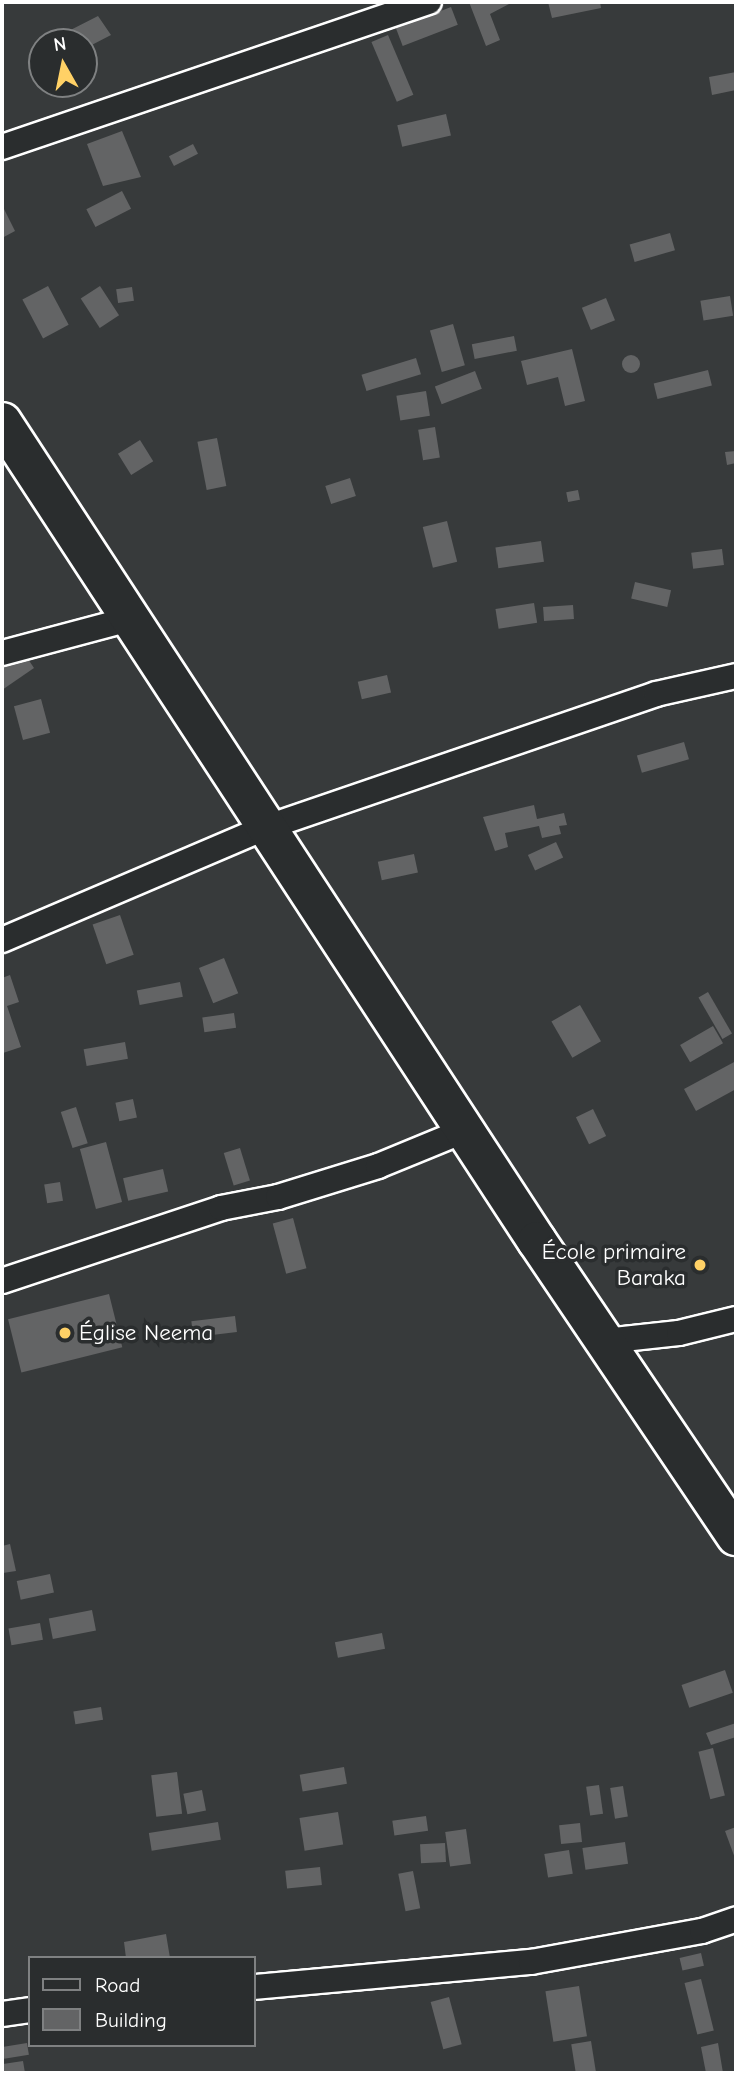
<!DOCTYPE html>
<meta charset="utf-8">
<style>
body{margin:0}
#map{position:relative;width:738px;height:2075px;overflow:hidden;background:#373a3b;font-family:"Comic Neue",sans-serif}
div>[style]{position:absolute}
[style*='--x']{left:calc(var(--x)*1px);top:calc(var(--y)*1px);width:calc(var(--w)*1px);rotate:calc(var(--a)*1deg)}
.building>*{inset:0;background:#636465;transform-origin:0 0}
.round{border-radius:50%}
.roads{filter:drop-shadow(2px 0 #fff) drop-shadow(-2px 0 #fff) drop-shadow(0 2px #fff) drop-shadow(0 -2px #fff)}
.street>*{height:24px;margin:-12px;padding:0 12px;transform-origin:12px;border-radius:12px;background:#2a2d2e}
.highway>*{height:38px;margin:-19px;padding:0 19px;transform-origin:19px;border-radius:19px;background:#2a2d2e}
.dots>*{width:19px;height:19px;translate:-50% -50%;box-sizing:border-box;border:4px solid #2a2d2e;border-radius:50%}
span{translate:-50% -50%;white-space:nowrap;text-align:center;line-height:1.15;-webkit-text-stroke:7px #2a2d2e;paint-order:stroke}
.poi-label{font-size:23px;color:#fff}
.right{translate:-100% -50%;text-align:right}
.left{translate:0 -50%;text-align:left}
.frame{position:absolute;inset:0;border:4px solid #fff;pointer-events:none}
.legend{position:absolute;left:28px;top:1956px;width:228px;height:91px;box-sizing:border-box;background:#2a2d2e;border:2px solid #7f8182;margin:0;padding:9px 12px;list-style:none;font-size:21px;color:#fff}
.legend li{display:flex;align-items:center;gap:14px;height:35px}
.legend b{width:35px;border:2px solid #7f8182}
.north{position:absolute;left:28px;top:28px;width:70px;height:70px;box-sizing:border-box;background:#2a2d2e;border:2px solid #7f8182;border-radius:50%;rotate:351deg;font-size:19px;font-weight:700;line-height:28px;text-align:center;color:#fff}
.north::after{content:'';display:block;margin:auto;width:24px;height:32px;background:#ffd166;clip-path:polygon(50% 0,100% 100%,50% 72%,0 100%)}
</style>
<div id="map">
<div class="building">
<i style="clip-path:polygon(469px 2px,513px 2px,490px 14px,500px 40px,486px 46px)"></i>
<i style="clip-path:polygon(548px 2px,600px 2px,601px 8px,552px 18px)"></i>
<i style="left:451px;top:7px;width:19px;height:59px;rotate:69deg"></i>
<i style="clip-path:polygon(98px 16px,111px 35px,84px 49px,84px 42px,47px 42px)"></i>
<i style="left:388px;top:35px;width:65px;height:18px;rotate:67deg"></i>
<i style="clip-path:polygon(736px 72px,736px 90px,712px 95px,709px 77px)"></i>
<i style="left:446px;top:114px;width:22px;height:50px;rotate:77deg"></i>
<i style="clip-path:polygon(122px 131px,141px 177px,103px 186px,87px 144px)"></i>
<i style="left:193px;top:144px;width:11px;height:27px;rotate:63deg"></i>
<i style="left:122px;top:191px;width:20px;height:40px;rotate:63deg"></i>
<i style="clip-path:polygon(2px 205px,15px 231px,2px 238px)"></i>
<i style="left:670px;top:233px;width:18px;height:42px;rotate:74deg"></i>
<i style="left:48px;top:286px;width:44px;height:29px;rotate:62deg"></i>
<i style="left:100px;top:286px;width:35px;height:23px;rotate:57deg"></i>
<i style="left:132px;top:287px;width:14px;height:16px;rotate:82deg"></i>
<i style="left:730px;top:296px;width:20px;height:30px;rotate:81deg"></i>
<i style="left:606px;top:298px;width:24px;height:26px;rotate:68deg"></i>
<i style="left:453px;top:324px;width:43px;height:24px;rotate:74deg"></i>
<i style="left:514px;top:336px;width:15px;height:43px;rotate:79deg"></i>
<i style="clip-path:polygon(572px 349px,585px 401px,565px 406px,558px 377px,527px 385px,521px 361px)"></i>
<i class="round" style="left:622px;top:355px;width:18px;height:18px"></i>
<i style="left:416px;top:358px;width:17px;height:57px;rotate:73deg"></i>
<i style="left:708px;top:370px;width:16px;height:56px;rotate:76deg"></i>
<i style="left:475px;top:371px;width:19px;height:43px;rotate:69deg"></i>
<i style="left:426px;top:391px;width:25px;height:30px;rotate:81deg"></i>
<i style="left:435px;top:427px;width:31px;height:17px;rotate:81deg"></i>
<i style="left:217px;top:438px;width:49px;height:20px;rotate:79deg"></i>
<i style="left:140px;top:440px;width:25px;height:26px;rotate:58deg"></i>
<i style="clip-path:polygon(736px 451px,736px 463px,727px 465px,725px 452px)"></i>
<i style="left:350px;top:478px;width:19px;height:26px;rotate:72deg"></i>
<i style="left:578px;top:490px;width:10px;height:12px;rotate:79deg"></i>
<i style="left:447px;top:521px;width:42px;height:25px;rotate:76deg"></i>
<i style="left:541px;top:541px;width:21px;height:46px;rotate:82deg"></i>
<i style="left:722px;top:549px;width:16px;height:31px;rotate:83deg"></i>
<i style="left:635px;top:582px;width:37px;height:17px;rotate:13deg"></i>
<i style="left:534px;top:603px;width:20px;height:39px;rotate:81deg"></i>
<i style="left:573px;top:605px;width:14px;height:30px;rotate:86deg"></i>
<i style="clip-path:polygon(26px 656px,34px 668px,2px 690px,2px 665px)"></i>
<i style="left:387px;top:675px;width:18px;height:30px;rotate:77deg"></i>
<i style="left:41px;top:699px;width:35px;height:28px;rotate:75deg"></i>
<i style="left:684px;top:742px;width:18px;height:49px;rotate:74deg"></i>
<i style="clip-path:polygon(534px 805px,537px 819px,564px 813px,567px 825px,559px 826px,561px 834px,542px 838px,539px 826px,505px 833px,508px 847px,495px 851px,483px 817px)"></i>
<i style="left:556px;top:842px;width:17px;height:31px;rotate:65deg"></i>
<i style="left:414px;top:854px;width:19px;height:37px;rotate:78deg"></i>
<i style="left:120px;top:915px;width:42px;height:29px;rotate:71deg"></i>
<i style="left:224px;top:958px;width:38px;height:27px;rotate:68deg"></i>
<i style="clip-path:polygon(10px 975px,19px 1002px,7px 1006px,21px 1047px,3px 1053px,2px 978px)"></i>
<i style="left:180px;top:982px;width:15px;height:44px;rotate:79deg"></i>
<i style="left:708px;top:992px;width:48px;height:11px;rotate:60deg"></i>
<i style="left:580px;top:1005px;width:42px;height:33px;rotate:60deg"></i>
<i style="left:234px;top:1013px;width:15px;height:32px;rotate:82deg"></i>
<i style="left:713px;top:1026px;width:20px;height:38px;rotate:60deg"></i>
<i style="left:125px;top:1042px;width:17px;height:42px;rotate:80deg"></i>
<i style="clip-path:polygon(736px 1061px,736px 1089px,696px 1111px,684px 1089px)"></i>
<i style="left:133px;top:1099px;width:19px;height:18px;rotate:78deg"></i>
<i style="left:76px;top:1107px;width:38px;height:16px;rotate:72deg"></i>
<i style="left:593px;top:1109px;width:30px;height:19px;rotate:64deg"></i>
<i style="left:106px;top:1142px;width:62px;height:27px;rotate:75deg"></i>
<i style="left:240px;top:1148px;width:34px;height:17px;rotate:73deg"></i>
<i style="left:163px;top:1169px;width:23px;height:41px;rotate:77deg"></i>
<i style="left:60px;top:1182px;width:19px;height:16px;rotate:81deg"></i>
<i style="left:293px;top:1218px;width:52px;height:21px;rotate:75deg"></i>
<i style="left:109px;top:1294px;width:55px;height:104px;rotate:76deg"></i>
<i style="left:235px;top:1316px;width:16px;height:44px;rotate:83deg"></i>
<i style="clip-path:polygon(10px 1544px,16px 1571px,3px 1573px,2px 1546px)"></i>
<i style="left:50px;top:1574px;width:19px;height:34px;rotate:78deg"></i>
<i style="left:92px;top:1610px;width:21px;height:44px;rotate:79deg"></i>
<i style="left:40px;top:1623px;width:17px;height:32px;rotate:80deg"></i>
<i style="left:382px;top:1633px;width:16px;height:48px;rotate:79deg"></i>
<i style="left:725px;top:1670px;width:24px;height:46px;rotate:71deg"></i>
<i style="left:101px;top:1707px;width:13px;height:28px;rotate:81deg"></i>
<i style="clip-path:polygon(736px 1723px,736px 1737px,711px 1745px,706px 1733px)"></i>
<i style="left:713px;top:1748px;width:49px;height:15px;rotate:76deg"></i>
<i style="left:344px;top:1767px;width:17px;height:45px;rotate:80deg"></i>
<i style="left:177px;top:1772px;width:42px;height:26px;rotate:83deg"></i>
<i style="left:599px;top:1785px;width:29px;height:13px;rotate:82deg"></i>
<i style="left:623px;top:1786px;width:31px;height:13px;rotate:81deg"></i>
<i style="left:202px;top:1790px;width:21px;height:19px;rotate:79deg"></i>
<i style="left:338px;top:1812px;width:33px;height:39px;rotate:81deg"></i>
<i style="left:426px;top:1816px;width:15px;height:34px;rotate:82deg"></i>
<i style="left:218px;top:1822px;width:18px;height:70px;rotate:81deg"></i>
<i style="left:580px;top:1823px;width:19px;height:21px;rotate:84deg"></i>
<i style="clip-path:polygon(736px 1827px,736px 1861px,725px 1831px)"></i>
<i style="left:466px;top:1829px;width:35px;height:21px;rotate:82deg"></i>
<i style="left:625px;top:1842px;width:22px;height:43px;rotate:82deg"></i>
<i style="left:445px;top:1843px;width:19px;height:25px;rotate:87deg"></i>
<i style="left:569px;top:1850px;width:24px;height:25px;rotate:81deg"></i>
<i style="left:320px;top:1867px;width:18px;height:35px;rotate:84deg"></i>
<i style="left:413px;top:1871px;width:38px;height:15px;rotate:79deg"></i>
<i style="clip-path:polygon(166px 1934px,170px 1958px,126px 1958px,124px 1942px)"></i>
<i style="left:701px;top:1953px;width:13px;height:22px;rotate:77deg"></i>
<i style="left:701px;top:1979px;width:53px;height:17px;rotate:76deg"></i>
<i style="left:579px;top:1986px;width:51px;height:34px;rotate:81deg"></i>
<i style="left:449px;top:1997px;width:49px;height:19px;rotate:75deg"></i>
<i style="left:591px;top:2041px;width:32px;height:20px;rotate:81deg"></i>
<i style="left:27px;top:2043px;width:12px;height:25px;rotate:81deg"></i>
<i style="clip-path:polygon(718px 2043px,723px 2073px,706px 2073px,701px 2047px)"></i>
<i style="clip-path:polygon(23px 2061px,25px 2073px,4px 2073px,3px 2064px)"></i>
</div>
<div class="roads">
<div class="street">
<i style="--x:2;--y:147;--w:451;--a:-18.8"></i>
<i style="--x:2;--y:653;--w:132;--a:-14.9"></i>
<i style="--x:2;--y:940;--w:286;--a:-23.1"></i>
<i style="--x:265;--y:828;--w:413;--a:-18.9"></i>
<i style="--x:656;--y:694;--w:82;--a:-12.7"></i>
<i style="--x:2;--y:1281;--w:231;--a:-18.4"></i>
<i style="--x:221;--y:1208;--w:58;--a:-10.9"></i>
<i style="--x:278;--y:1197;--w:105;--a:-17.2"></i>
<i style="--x:378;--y:1166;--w:97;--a:-22.3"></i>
<i style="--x:605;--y:1341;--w:74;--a:-6.2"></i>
<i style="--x:679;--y:1333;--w:59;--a:-13.8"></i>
<i style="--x:254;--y:1987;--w:278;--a:-5.2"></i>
<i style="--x:531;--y:1962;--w:174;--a:-10.3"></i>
<i style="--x:702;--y:1931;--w:36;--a:-19"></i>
<i style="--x:2;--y:2014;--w:28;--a:-8"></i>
</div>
<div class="highway">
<i style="--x:2;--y:422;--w:978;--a:56.85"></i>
<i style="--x:537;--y:1241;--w:356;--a:56"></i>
</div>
</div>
<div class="dots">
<i style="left:700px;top:1265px;background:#ffd166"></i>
<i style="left:65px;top:1333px;background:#ffd166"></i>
</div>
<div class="poi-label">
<span class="right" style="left:686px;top:1265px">École primaire<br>Baraka</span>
<span class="left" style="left:79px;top:1333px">Église Neema</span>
</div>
<div class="frame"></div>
<ul class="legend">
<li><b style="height:9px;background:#2a2d2e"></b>Road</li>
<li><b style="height:19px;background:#636465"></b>Building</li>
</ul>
<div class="north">N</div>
</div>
